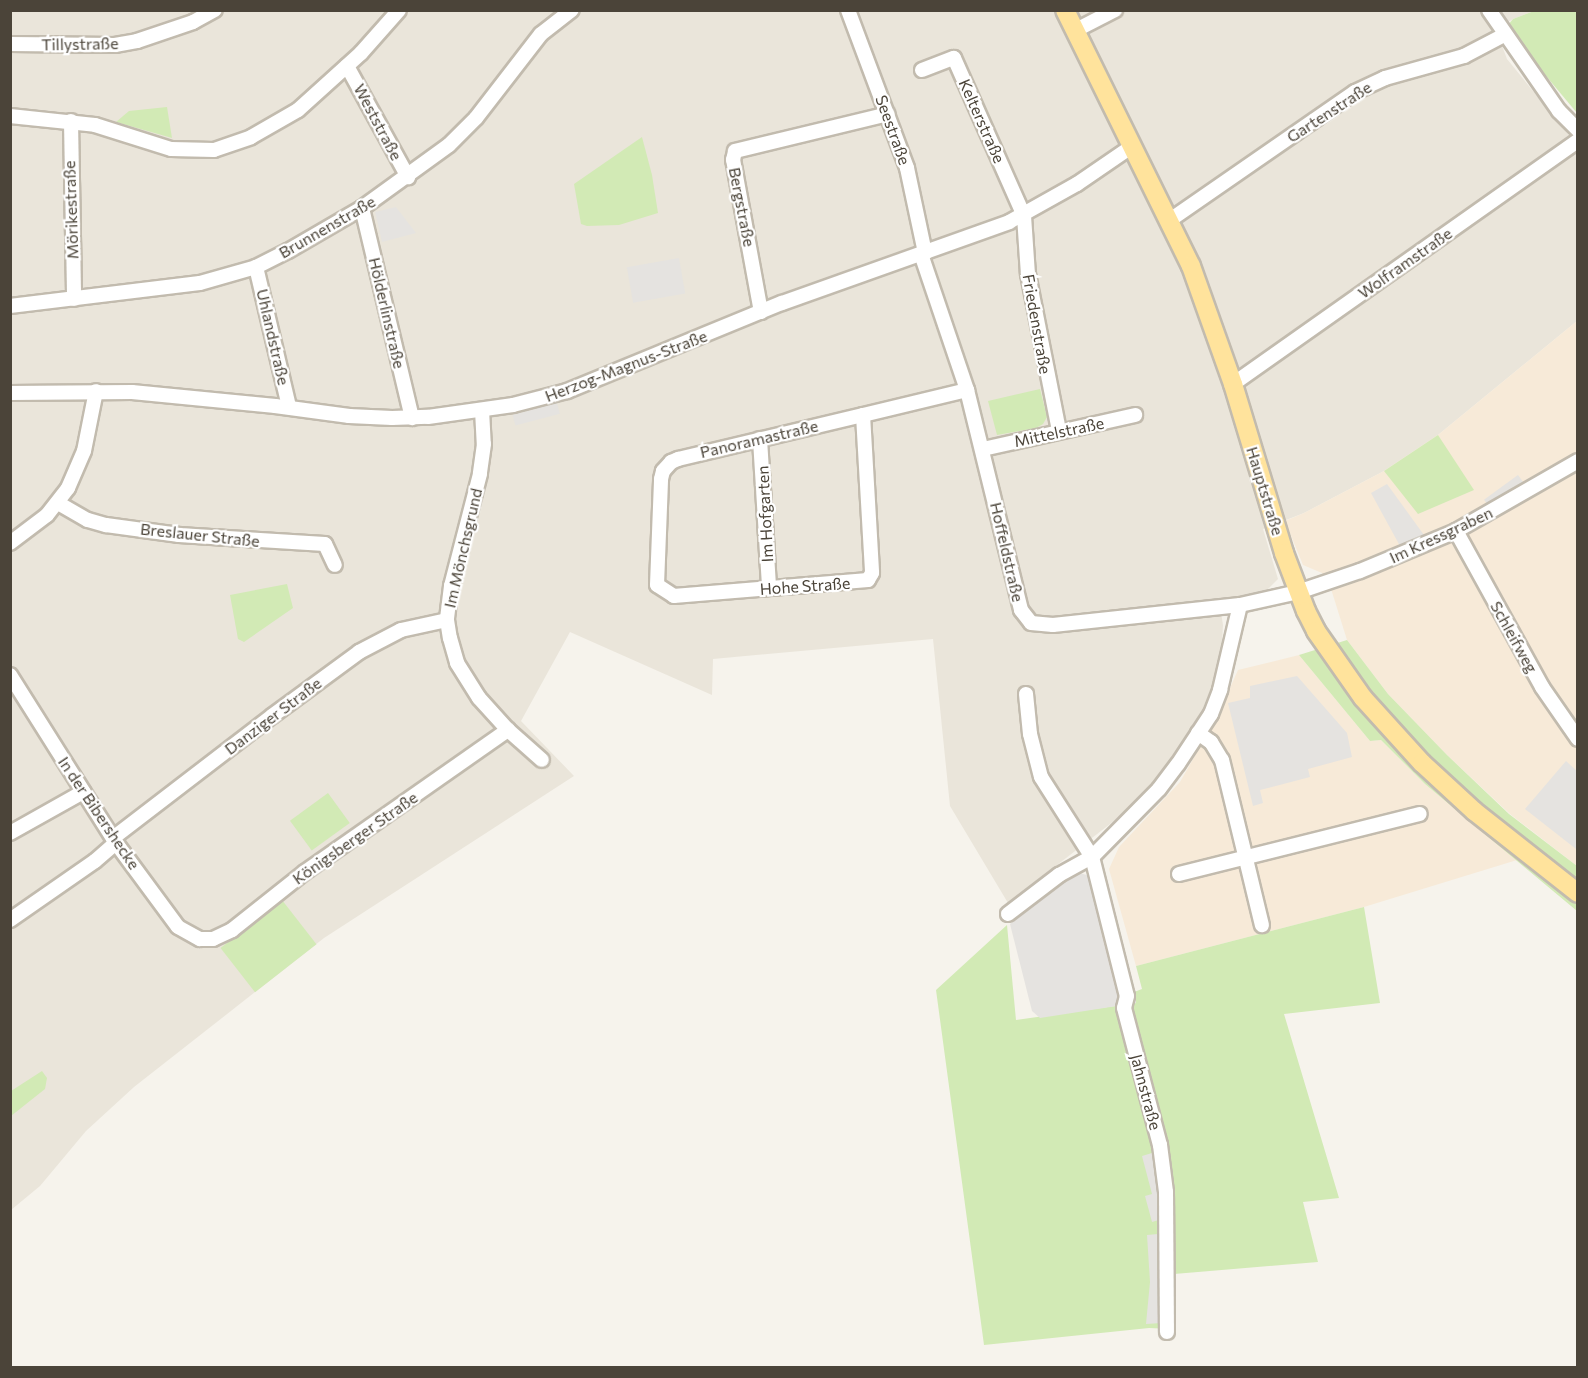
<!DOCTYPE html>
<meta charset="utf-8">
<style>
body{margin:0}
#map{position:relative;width:1588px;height:1378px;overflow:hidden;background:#f6f3ec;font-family:Commissioner,sans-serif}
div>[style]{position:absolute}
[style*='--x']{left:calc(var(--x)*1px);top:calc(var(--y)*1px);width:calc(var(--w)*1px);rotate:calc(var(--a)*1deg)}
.residential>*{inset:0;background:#eae5da}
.commercial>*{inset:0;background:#f7ead8}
.green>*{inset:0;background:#d2eab5;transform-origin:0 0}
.parking>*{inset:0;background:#e5e3e0;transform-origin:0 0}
.roads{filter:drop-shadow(2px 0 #c2bbae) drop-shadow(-2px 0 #c2bbae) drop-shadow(0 2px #c2bbae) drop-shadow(0 -2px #c2bbae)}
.minor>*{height:14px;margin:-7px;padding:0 7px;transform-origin:7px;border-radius:7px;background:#fff}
.major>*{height:18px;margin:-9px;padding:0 9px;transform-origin:9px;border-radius:9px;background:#ffe39c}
span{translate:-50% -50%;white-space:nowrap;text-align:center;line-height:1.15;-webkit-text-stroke:4.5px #fff;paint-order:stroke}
.street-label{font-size:16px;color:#4b4439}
.frame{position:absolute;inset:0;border:12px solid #4b4439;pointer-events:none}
</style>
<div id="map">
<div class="residential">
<i style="clip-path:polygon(11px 11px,1534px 11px,1513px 19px,1496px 30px,1507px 59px,1577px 145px,1577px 321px,1438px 435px,1384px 471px,1304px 513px,1263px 529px,1278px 579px,1266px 591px,1219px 600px,1223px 625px,1221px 663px,1202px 711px,1174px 756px,1139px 799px,1110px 824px,1008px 903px,950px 806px,933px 639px,713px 659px,712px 695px,570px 632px,521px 721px,574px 776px,324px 938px,134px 1087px,86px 1131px,40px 1186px,11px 1210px)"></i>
</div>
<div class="commercial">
<i style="clip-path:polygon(1577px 321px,1577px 866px,1510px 814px,1447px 755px,1388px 694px,1347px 640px,1332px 592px,1322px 573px,1303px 565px,1285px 521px,1304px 513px,1384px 471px,1438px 435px)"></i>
<i style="clip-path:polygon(1299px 655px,1370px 741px,1381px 740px,1425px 784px,1517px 860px,1364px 907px,1136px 966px,1109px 869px,1119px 847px,1180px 782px,1217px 717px,1238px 670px)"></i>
</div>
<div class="green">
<i style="clip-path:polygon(1534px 11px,1577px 11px,1577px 113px,1541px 70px,1508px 25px,1513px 19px)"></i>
<i style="clip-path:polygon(167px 107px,172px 138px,116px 122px,129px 111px)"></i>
<i style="clip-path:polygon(642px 137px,652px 175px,658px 213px,619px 225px,587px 226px,581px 224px,574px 184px)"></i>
<i style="clip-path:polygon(1040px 389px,1047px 417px,1043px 424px,1036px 428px,997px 435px,988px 401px)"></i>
<i style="clip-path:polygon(1438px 435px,1474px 490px,1418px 514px,1384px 471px)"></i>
<i style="clip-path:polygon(287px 584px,293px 608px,244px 642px,238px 639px,230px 595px)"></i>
<i style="clip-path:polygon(1347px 640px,1388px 694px,1447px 755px,1509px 814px,1577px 866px,1577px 911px,1425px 784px,1381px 740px,1370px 741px,1299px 655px)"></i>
<i style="left:328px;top:793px;width:37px;height:47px;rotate:54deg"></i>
<i style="left:282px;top:900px;width:56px;height:78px;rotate:52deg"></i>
<i style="clip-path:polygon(1364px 907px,1380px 1003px,1284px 1014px,1339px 1198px,1303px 1202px,1318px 1262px,1174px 1274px,1171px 1329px,1149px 1328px,984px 1345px,936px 990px,1007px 925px,1016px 1020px,1136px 1003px,1134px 992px,1142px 989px,1136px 966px)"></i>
<i style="clip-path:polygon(42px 1071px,47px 1078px,45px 1089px,11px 1116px,11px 1091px)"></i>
</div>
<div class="parking">
<i style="clip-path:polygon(396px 207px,416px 233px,382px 242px,375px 212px)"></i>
<i style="left:679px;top:258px;width:36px;height:53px;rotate:80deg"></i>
<i style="left:557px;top:403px;width:11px;height:46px;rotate:75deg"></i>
<i style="left:1518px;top:475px;width:9px;height:42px;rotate:54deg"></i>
<i style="clip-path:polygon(1387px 484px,1424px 535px,1400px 546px,1371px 493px)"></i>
<i style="clip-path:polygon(1297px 676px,1347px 733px,1352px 757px,1308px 769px,1310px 777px,1260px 790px,1263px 803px,1253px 806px,1228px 703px,1250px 698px,1250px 686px)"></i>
<i style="clip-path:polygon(1566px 761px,1577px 771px,1576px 849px,1525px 809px)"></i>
<i style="clip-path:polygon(1075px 872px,1107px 880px,1136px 1003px,1040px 1018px,1032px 1011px,1010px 924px)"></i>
<i style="clip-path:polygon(1152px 1153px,1164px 1199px,1157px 1201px,1162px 1219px,1152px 1222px,1145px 1196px,1152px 1194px,1142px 1156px)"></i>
<i style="clip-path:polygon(1158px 1234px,1162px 1290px,1161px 1323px,1146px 1324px,1150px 1282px,1147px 1235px)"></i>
</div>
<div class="roads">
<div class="minor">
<i style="--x:848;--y:10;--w:169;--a:69.5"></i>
<i style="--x:907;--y:168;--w:87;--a:78"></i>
<i style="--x:1489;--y:10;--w:123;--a:55.3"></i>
<i style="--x:1559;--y:111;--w:27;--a:45"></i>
<i style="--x:1076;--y:30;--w:44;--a:-27.1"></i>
<i style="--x:10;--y:44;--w:105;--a:0.5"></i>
<i style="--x:115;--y:45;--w:22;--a:-10"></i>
<i style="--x:137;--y:41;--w:59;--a:-18.7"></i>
<i style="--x:193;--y:22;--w:25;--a:-29"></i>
<i style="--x:347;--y:66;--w:127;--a:61.2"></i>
<i style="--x:922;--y:70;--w:34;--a:-21"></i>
<i style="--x:954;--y:58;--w:173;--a:66.1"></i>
<i style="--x:1024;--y:216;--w:58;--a:86.1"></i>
<i style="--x:1028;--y:274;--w:160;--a:78.8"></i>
<i style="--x:10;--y:116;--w:85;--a:6"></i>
<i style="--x:95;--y:125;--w:80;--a:17.5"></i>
<i style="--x:171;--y:149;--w:43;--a:1.3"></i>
<i style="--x:214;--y:150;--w:39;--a:-19"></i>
<i style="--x:251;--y:137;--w:54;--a:-29.9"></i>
<i style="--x:298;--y:110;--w:85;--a:-42.1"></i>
<i style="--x:361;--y:53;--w:57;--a:-48.5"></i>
<i style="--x:71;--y:121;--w:178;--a:89"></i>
<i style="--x:362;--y:208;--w:216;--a:76.6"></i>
<i style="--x:1170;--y:220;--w:225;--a:-34.7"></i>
<i style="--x:1355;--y:92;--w:33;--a:-25"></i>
<i style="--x:1385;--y:78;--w:82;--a:-15.6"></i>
<i style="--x:1464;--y:56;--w:45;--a:-27.7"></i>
<i style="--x:921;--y:254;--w:144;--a:71.3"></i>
<i style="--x:967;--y:390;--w:227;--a:76.2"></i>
<i style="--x:1021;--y:610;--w:16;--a:52"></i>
<i style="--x:1031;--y:623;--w:22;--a:5"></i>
<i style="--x:1053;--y:625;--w:188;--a:-6.1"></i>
<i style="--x:1240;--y:605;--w:59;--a:-12.6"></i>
<i style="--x:1298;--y:592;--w:65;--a:-18.7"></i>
<i style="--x:1360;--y:571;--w:104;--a:-22.6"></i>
<i style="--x:1456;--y:531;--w:141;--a:-29.8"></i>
<i style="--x:256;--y:267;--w:144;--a:76.7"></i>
<i style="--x:10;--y:306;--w:191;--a:-6.9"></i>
<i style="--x:200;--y:283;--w:58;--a:-15.9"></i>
<i style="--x:256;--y:267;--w:36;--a:-27"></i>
<i style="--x:288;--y:251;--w:86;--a:-30.2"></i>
<i style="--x:362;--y:208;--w:107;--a:-35.9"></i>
<i style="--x:449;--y:145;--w:38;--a:-45"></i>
<i style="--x:476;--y:118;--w:106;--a:-52.3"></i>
<i style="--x:541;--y:34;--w:39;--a:-38"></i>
<i style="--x:761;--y:312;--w:155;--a:-100.4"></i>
<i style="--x:733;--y:160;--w:9;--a:-77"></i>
<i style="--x:735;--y:151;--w:157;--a:-13.6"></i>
<i style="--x:1233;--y:384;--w:422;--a:-35.2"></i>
<i style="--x:10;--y:393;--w:122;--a:-0.5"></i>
<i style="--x:132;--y:392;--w:144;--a:5.6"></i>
<i style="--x:275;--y:406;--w:75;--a:7.7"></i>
<i style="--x:349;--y:416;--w:43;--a:2.7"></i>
<i style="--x:392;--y:418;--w:36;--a:-2"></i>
<i style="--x:428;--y:417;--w:86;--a:-8"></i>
<i style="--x:513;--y:405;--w:56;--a:-14.5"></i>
<i style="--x:567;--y:391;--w:232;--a:-22.3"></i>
<i style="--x:782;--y:303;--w:241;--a:-19.6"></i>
<i style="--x:1009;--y:222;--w:78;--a:-29.2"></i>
<i style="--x:1077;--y:184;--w:65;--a:-34.4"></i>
<i style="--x:482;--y:410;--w:34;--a:87"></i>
<i style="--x:484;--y:444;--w:30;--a:98"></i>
<i style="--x:480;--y:474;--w:116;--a:104.5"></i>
<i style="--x:451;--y:586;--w:34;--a:97"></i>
<i style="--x:447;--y:620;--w:18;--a:81"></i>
<i style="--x:450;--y:638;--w:26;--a:74"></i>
<i style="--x:457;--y:663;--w:41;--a:57.8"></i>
<i style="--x:479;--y:698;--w:43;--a:47.8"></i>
<i style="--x:508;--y:730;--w:45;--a:41.4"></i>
<i style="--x:863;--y:415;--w:158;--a:86.7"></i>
<i style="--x:872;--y:573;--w:8;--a:120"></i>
<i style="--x:868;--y:580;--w:195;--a:175.3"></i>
<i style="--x:674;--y:596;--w:20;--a:-147"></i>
<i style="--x:657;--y:585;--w:106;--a:-87.8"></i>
<i style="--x:661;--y:479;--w:8;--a:-76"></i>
<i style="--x:663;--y:471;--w:12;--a:-48"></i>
<i style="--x:671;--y:462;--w:8;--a:-23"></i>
<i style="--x:678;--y:459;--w:190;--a:-13.4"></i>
<i style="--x:863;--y:415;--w:107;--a:-13.5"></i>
<i style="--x:760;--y:439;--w:149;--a:86.5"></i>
<i style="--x:983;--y:449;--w:156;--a:-12.6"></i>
<i style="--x:58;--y:503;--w:34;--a:30"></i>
<i style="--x:88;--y:520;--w:19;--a:16"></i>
<i style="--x:106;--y:525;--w:74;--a:7.8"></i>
<i style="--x:179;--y:535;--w:146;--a:3.5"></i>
<i style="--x:325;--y:544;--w:23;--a:65"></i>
<i style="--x:1456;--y:531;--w:178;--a:61.1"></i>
<i style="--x:1542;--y:687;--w:63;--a:55.3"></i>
<i style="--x:10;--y:543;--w:46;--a:-37.1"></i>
<i style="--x:47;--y:515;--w:34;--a:-52"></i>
<i style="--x:68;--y:488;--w:40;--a:-66.6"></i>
<i style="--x:84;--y:451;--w:61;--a:-78.7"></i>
<i style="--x:10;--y:675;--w:199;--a:57.8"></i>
<i style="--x:116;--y:843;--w:104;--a:53.6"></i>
<i style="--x:178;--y:927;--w:25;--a:29"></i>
<i style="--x:200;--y:939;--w:13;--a:0"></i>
<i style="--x:213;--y:939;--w:21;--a:-25"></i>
<i style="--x:232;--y:930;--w:93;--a:-38.5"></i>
<i style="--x:305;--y:872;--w:248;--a:-35"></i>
<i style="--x:1026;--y:694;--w:40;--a:84.3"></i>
<i style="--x:1030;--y:734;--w:44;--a:75.7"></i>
<i style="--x:1041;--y:777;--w:95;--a:57.5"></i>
<i style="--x:1092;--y:857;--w:143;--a:75.9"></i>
<i style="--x:1127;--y:996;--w:12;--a:104"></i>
<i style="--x:1124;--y:1008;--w:142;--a:75.3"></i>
<i style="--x:1160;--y:1145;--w:47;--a:82.7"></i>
<i style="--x:1166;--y:1192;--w:140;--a:89.6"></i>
<i style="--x:1198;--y:733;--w:16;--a:35"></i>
<i style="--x:1211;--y:742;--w:21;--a:59"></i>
<i style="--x:1222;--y:760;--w:170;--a:76.4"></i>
<i style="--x:10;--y:833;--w:84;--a:-29.3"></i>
<i style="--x:113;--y:838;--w:200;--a:-37.5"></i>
<i style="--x:272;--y:716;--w:108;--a:-36.3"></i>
<i style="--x:359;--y:652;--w:47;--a:-27.6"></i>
<i style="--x:401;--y:630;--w:47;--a:-12.3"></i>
<i style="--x:1179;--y:874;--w:248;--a:-14"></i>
<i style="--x:1008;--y:914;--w:64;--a:-37.4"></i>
<i style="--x:1059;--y:875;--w:38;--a:-29"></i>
<i style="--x:1092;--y:857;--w:95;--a:-45.4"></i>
<i style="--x:1159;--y:789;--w:31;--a:-53"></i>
<i style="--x:1178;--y:764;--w:60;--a:-56.6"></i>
<i style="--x:1211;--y:714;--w:26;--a:-69"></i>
<i style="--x:1220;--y:690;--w:87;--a:-76.8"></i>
<i style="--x:10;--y:920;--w:103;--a:-34.8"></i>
<i style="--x:95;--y:861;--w:28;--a:-41"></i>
</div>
<div class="major">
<i style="--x:1065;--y:10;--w:285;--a:63.8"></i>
<i style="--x:1191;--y:266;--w:125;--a:70.4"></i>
<i style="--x:1233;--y:384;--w:177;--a:73.2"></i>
<i style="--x:1284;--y:553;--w:62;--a:69.2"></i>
<i style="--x:1306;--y:611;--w:22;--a:63"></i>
<i style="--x:1316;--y:631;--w:82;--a:55"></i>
<i style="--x:1363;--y:698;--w:88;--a:47.8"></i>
<i style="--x:1422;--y:763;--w:71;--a:42.7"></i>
<i style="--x:1474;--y:811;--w:132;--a:38.3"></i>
</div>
</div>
<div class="street-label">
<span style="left:80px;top:44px;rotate:-1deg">Tillystraße</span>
<span style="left:1329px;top:112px;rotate:-33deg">Gartenstraße</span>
<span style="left:982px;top:121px;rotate:66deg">Kelterstraße</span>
<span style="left:378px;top:122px;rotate:62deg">Weststraße</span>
<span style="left:893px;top:130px;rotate:70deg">Seestraße</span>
<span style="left:742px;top:207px;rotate:79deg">Bergstraße</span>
<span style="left:71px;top:210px;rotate:-92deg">Mörikestraße</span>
<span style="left:327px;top:227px;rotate:-30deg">Brunnenstraße</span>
<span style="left:1405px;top:263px;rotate:-35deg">Wolframstraße</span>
<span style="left:387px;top:313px;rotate:77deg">Hölderlinstraße</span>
<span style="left:1037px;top:324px;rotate:80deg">Friedenstraße</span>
<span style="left:273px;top:337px;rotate:77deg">Uhlandstraße</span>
<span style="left:626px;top:366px;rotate:-21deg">Herzog-Magnus-Straße</span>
<span style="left:1059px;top:432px;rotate:-12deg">Mittelstraße</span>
<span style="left:759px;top:439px;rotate:-13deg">Panoramastraße</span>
<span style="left:1265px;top:491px;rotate:73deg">Hauptstraße</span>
<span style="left:765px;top:514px;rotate:-93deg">Im Hofgarten</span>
<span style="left:200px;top:535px;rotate:6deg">Breslauer Straße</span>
<span style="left:1441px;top:535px;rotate:-25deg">Im Kressgraben</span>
<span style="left:463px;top:548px;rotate:-77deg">Im Mönchsgrund</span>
<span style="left:1007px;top:552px;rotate:77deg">Hoffeldstraße</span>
<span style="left:805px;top:586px;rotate:-4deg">Hohe Straße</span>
<span style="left:1514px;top:637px;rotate:61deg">Schleifweg</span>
<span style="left:273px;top:716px;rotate:-37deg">Danziger Straße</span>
<span style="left:99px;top:813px;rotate:56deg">In der Bibershecke</span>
<span style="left:355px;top:838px;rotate:-35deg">Königsberger Straße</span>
<span style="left:1146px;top:1092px;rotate:75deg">Jahnstraße</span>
</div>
<div class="frame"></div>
</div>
